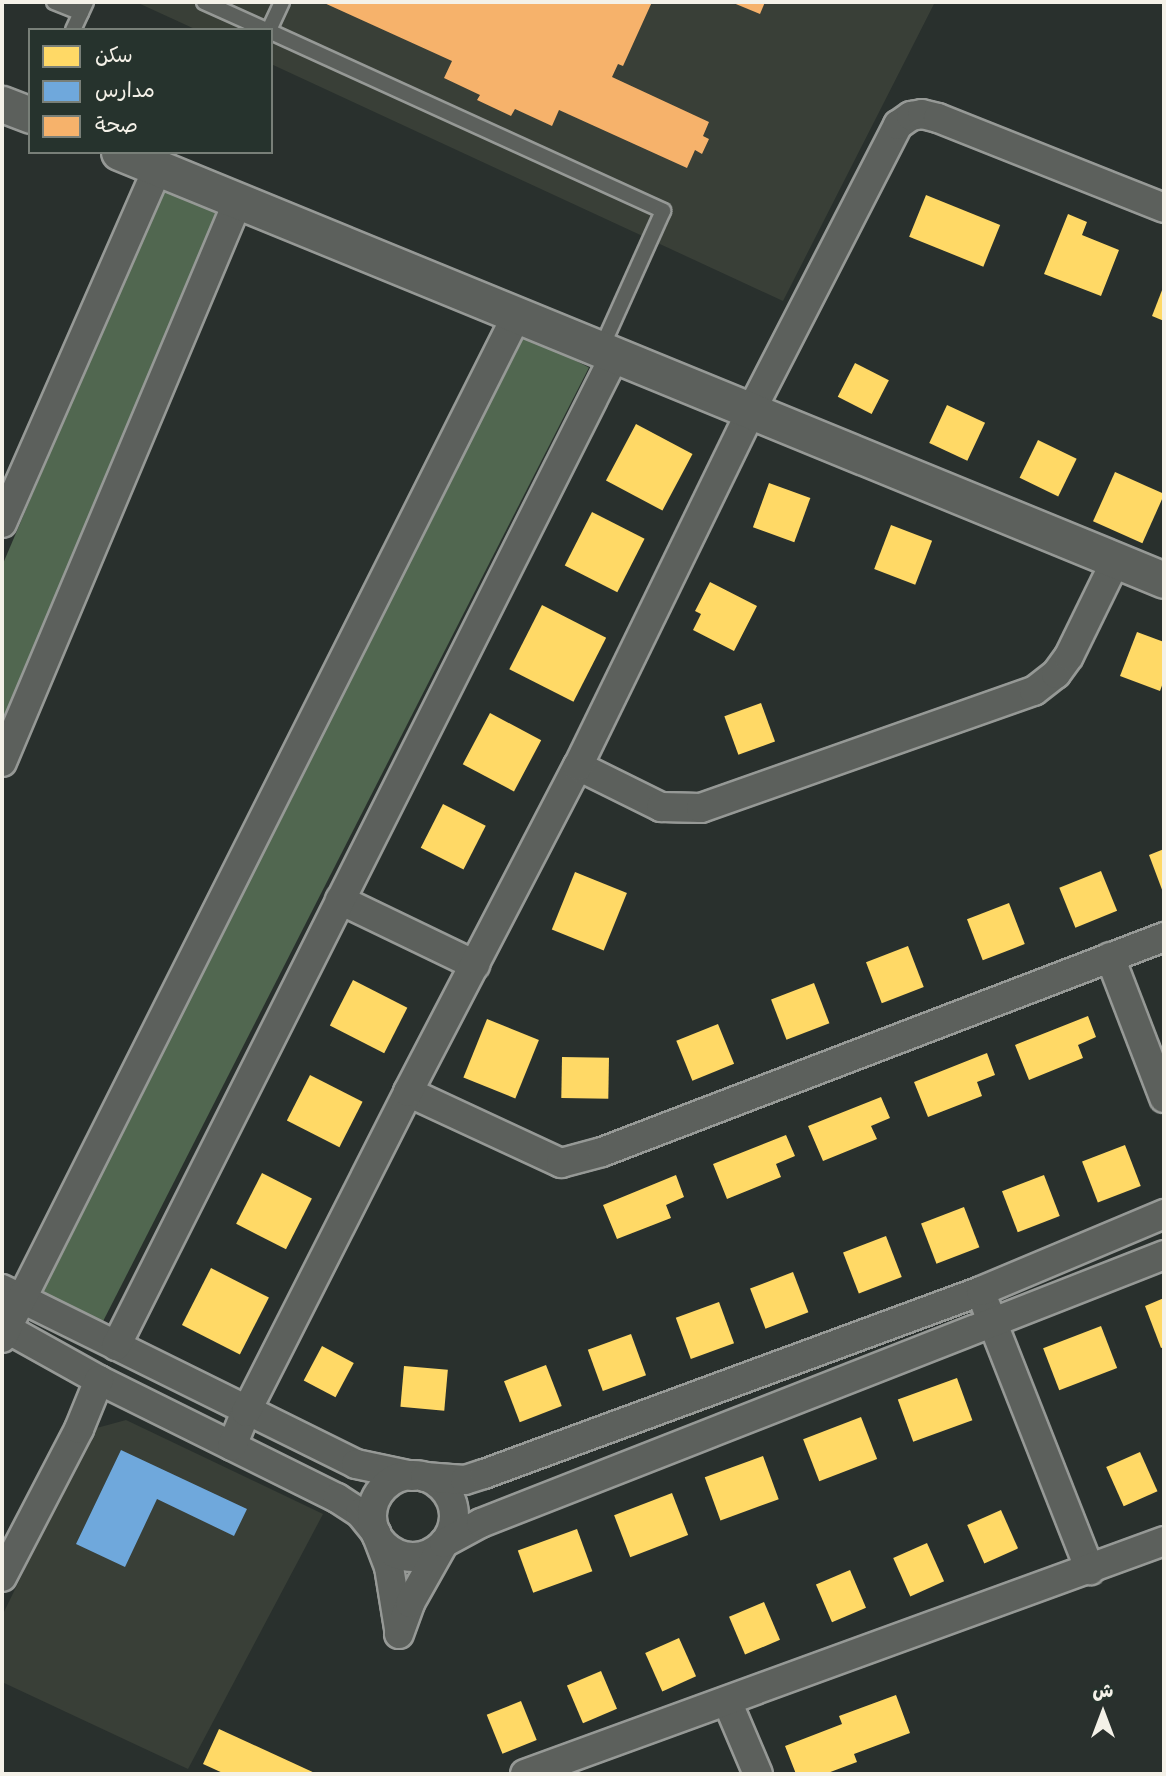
<!DOCTYPE html>
<meta charset="utf-8">
<style>
body{margin:0}
#map{position:relative;width:1166px;height:1776px;overflow:hidden;background:#29302d;font-family:Kalam,"Playpen Sans Arabic",sans-serif}
div>[style]{position:absolute}
[style*='--x']{left:calc(var(--x)*1px);top:calc(var(--y)*1px);width:calc(var(--w)*1px);rotate:calc(var(--a)*1deg)}
.built>*{inset:0;background:#393f37}
.green>*{inset:0;background:#516750;transform-origin:0 0}
.homes>*{inset:0;background:#ffd966;transform-origin:0 0}
.schools>*{inset:0;background:#6fa8dc}
.health>*{inset:0;background:#f6b26b}
.roads{filter:drop-shadow(2px 0 #969996) drop-shadow(-2px 0 #969996) drop-shadow(0 2px #969996) drop-shadow(0 -2px #969996)}
.service>*{height:14px;margin:-7px;padding:0 7px;transform-origin:7px;border-radius:7px;background:#5c605c}
.minor>*{height:28px;margin:-14px;padding:0 14px;transform-origin:14px;border-radius:14px;background:#5c605c}
.minor>.ring{margin:-14px;padding:0;box-sizing:content-box;background:none;border:28px solid #5c605c;border-radius:50%}
.tertiary>*{height:35px;margin:-17.5px;padding:0 17.5px;transform-origin:17.5px;border-radius:17.5px;background:#5c605c}
span{translate:-50% -50%;white-space:nowrap;text-align:center;line-height:1.15;-webkit-text-stroke:7px #26332d;paint-order:stroke}
.frame{position:absolute;inset:0;border:4px solid #f4f1e8;pointer-events:none}
.legend{position:absolute;left:28px;top:28px;width:245px;height:126px;box-sizing:border-box;background:#26332d;border:2px solid #787f78;margin:0;padding:9px 12px;list-style:none;font-size:21px;color:#f4f1e8}
.legend li{display:flex;align-items:center;gap:14px;height:35px}
.legend b{width:35px;border:2px solid #787f78}
.north{position:absolute;left:1068px;top:1678px;width:70px;height:70px;-webkit-text-stroke:5px #26332d;paint-order:stroke;rotate:0deg;font-size:19px;font-weight:700;line-height:28px;text-align:center;color:#f4f1e8}
.north::after{content:'';display:block;margin:auto;width:24px;height:32px;background:#f4f1e8;clip-path:polygon(50% 0,100% 100%,50% 72%,0 100%)}
</style>
<div id="map">
<div class="built">
<i style="clip-path:polygon(136px 2px,935px 2px,783px 301px,271px 64px,271px 30px,197px 30px)"></i>
<i style="clip-path:polygon(126px 1420px,323px 1514px,188px 1769px,2px 1682px,2px 1616px,93px 1429px)"></i>
</div>
<div class="green">
<i style="clip-path:polygon(162px 190px,218px 213px,2px 721px,2px 566px)"></i>
<i style="left:523px;top:334px;width:74px;height:1075px;rotate:27deg"></i>
</div>
<div class="homes">
<i style="left:926px;top:195px;width:80px;height:45px;rotate:22deg"></i>
<i style="clip-path:polygon(1068px 214px,1087px 222px,1082px 235px,1119px 250px,1101px 296px,1044px 274px)"></i>
<i style="clip-path:polygon(1164px 285px,1164px 321px,1152px 316px)"></i>
<i style="left:855px;top:363px;width:38px;height:38px;rotate:27deg"></i>
<i style="left:947px;top:405px;width:42px;height:42px;rotate:25deg"></i>
<i style="left:636px;top:424px;width:64px;height:64px;rotate:28deg"></i>
<i style="left:1038px;top:440px;width:43px;height:42px;rotate:26deg"></i>
<i style="left:1115px;top:472px;width:54px;height:54px;rotate:24deg"></i>
<i style="left:769px;top:483px;width:44px;height:47px;rotate:20deg"></i>
<i style="left:592px;top:512px;width:59px;height:60px;rotate:27deg"></i>
<i style="left:891px;top:525px;width:44px;height:47px;rotate:21deg"></i>
<i style="clip-path:polygon(710px 582px,757px 606px,734px 651px,693px 630px,701px 614px,695px 611px)"></i>
<i style="left:542px;top:605px;width:72px;height:72px;rotate:27deg"></i>
<i style="clip-path:polygon(1137px 632px,1164px 642px,1164px 680px,1160px 691px,1120px 676px)"></i>
<i style="left:761px;top:703px;width:41px;height:39px;rotate:70deg"></i>
<i style="left:490px;top:713px;width:58px;height:58px;rotate:28deg"></i>
<i style="left:443px;top:804px;width:48px;height:49px;rotate:27deg"></i>
<i style="clip-path:polygon(1164px 849px,1164px 895px,1149px 855px)"></i>
<i style="left:1101px;top:871px;width:43px;height:45px;rotate:68deg"></i>
<i style="left:575px;top:872px;width:56px;height:62px;rotate:22deg"></i>
<i style="left:1009px;top:903px;width:44px;height:45px;rotate:69deg"></i>
<i style="left:908px;top:946px;width:44px;height:45px;rotate:69deg"></i>
<i style="left:353px;top:980px;width:61px;height:51px;rotate:27deg"></i>
<i style="left:814px;top:983px;width:43px;height:46px;rotate:69deg"></i>
<i style="clip-path:polygon(1088px 1016px,1096px 1037px,1078px 1045px,1083px 1058px,1029px 1080px,1015px 1045px)"></i>
<i style="left:487px;top:1019px;width:56px;height:63px;rotate:22deg"></i>
<i style="left:718px;top:1024px;width:43px;height:45px;rotate:68deg"></i>
<i style="clip-path:polygon(987px 1053px,995px 1075px,977px 1082px,982px 1096px,928px 1117px,914px 1082px)"></i>
<i style="left:562px;top:1057px;width:47px;height:41px;rotate:1deg"></i>
<i style="left:310px;top:1075px;width:59px;height:51px;rotate:27deg"></i>
<i style="clip-path:polygon(881px 1097px,890px 1118px,871px 1126px,877px 1139px,823px 1161px,808px 1126px)"></i>
<i style="clip-path:polygon(786px 1135px,795px 1156px,776px 1164px,781px 1177px,727px 1199px,713px 1164px)"></i>
<i style="left:1125px;top:1145px;width:44px;height:46px;rotate:69deg"></i>
<i style="left:262px;top:1173px;width:56px;height:57px;rotate:27deg"></i>
<i style="clip-path:polygon(676px 1175px,684px 1197px,666px 1205px,671px 1218px,617px 1239px,603px 1205px)"></i>
<i style="left:1044px;top:1175px;width:44px;height:45px;rotate:69deg"></i>
<i style="left:964px;top:1207px;width:43px;height:46px;rotate:69deg"></i>
<i style="left:886px;top:1236px;width:44px;height:46px;rotate:69deg"></i>
<i style="left:211px;top:1268px;width:65px;height:64px;rotate:27deg"></i>
<i style="left:793px;top:1272px;width:43px;height:46px;rotate:69deg"></i>
<i style="clip-path:polygon(1164px 1298px,1164px 1347px,1161px 1348px,1145px 1306px)"></i>
<i style="left:719px;top:1302px;width:44px;height:46px;rotate:70deg"></i>
<i style="left:1101px;top:1326px;width:45px;height:62px;rotate:69deg"></i>
<i style="left:631px;top:1334px;width:44px;height:46px;rotate:70deg"></i>
<i style="left:322px;top:1346px;width:36px;height:39px;rotate:28deg"></i>
<i style="left:546px;top:1365px;width:44px;height:45px;rotate:69deg"></i>
<i style="left:404px;top:1366px;width:44px;height:41px;rotate:5deg"></i>
<i style="left:957px;top:1378px;width:45px;height:63px;rotate:70deg"></i>
<i style="left:861px;top:1417px;width:45px;height:62px;rotate:69deg"></i>
<i style="left:1140px;top:1452px;width:43px;height:37px;rotate:66deg"></i>
<i style="left:763px;top:1456px;width:46px;height:62px;rotate:70deg"></i>
<i style="left:672px;top:1493px;width:45px;height:62px;rotate:69deg"></i>
<i style="left:1001px;top:1510px;width:42px;height:37px;rotate:66deg"></i>
<i style="left:577px;top:1529px;width:45px;height:63px;rotate:70deg"></i>
<i style="left:927px;top:1543px;width:42px;height:37px;rotate:66deg"></i>
<i style="left:850px;top:1570px;width:41px;height:37px;rotate:67deg"></i>
<i style="left:764px;top:1602px;width:41px;height:38px;rotate:67deg"></i>
<i style="left:679px;top:1638px;width:42px;height:37px;rotate:66deg"></i>
<i style="left:601px;top:1671px;width:41px;height:37px;rotate:67deg"></i>
<i style="clip-path:polygon(896px 1695px,910px 1733px,854px 1754px,857px 1762px,825px 1774px,796px 1774px,785px 1746px,842px 1724px,839px 1716px)"></i>
<i style="left:521px;top:1701px;width:42px;height:37px;rotate:68deg"></i>
<i style="clip-path:polygon(219px 1729px,317px 1774px,225px 1774px,203px 1764px)"></i>
</div>
<div class="schools">
<i style="clip-path:polygon(121px 1450px,247px 1509px,234px 1536px,157px 1499px,125px 1567px,76px 1544px)"></i>
</div>
<div class="health">
<i style="clip-path:polygon(322px 2px,652px 2px,623px 66px,618px 64px,612px 77px,709px 122px,703px 136px,709px 139px,702px 154px,695px 150px,687px 168px,559px 110px,552px 126px,515px 109px,511px 116px,477px 100px,480px 95px,444px 78px,452px 61px)"></i>
<i style="clip-path:polygon(731px 2px,765px 2px,760px 14px)"></i>
</div>
<div class="roads">
<div class="service">
<i style="--x:54;--y:2;--w:29;--a:22"></i>
<i style="--x:204;--y:2;--w:68;--a:24.3"></i>
<i style="--x:73;--y:30;--w:31;--a:-65"></i>
<i style="--x:269;--y:30;--w:31;--a:-65"></i>
<i style="--x:271;--y:32;--w:431;--a:24.5"></i>
<i style="--x:663;--y:211;--w:151;--a:114.2"></i>
</div>
<div class="minor">
<i style="--x:2;--y:523;--w:388;--a:-66.3"></i>
<i style="--x:2;--y:762;--w:609;--a:-67.18"></i>
<i style="--x:578;--y:766;--w:93;--a:26.3"></i>
<i style="--x:661;--y:807;--w:40;--a:1.4"></i>
<i style="--x:701;--y:808;--w:353;--a:-19.4"></i>
<i style="--x:1034;--y:691;--w:28;--a:-38"></i>
<i style="--x:1056;--y:674;--w:22;--a:-54"></i>
<i style="--x:1069;--y:656;--w:107;--a:-63.9"></i>
<i style="--x:340;--y:900;--w:150;--a:25.7"></i>
<i style="--x:1110;--y:957;--w:151;--a:69"></i>
<i style="--x:408;--y:1092;--w:169;--a:24.9"></i>
<i style="--x:561;--y:1163;--w:42;--a:-15"></i>
<i style="--x:602;--y:1152;--w:602;--a:-20.93"></i>
<i style="--x:2;--y:1289;--w:395;--a:26.3"></i>
<i style="--x:356;--y:1464;--w:58;--a:11.9"></i>
<i style="--x:986;--y:1306;--w:284;--a:68.5"></i>
<i style="--x:2;--y:1326;--w:111;--a:29.1"></i>
<i style="--x:99;--y:1380;--w:266;--a:26.4"></i>
<i style="--x:337;--y:1498;--w:27;--a:33"></i>
<i style="--x:360;--y:1513;--w:26;--a:51"></i>
<i style="--x:376;--y:1533;--w:36;--a:69"></i>
<i style="--x:389;--y:1567;--w:63;--a:80.8"></i>
<i style="--x:2;--y:1338;--w:1145;--a:-63.28"></i>
<i style="--x:116;--y:1346;--w:1110;--a:-63.27"></i>
<i style="--x:232;--y:1446;--w:37;--a:-68"></i>
<i style="--x:246;--y:1412;--w:359;--a:-63.1"></i>
<i style="--x:408;--y:1092;--w:368;--a:-62.5"></i>
<i style="--x:578;--y:766;--w:395;--a:-64"></i>
<i style="--x:751;--y:411;--w:322;--a:-62.8"></i>
<i style="--x:898;--y:125;--w:16;--a:-35"></i>
<i style="--x:911;--y:116;--w:11;--a:-10"></i>
<i style="--x:922;--y:114;--w:16;--a:14"></i>
<i style="--x:938;--y:118;--w:243;--a:21.7"></i>
<i class="ring" style="left:372px;top:1475px;width:54px;height:54px"></i>
<i style="--x:425;--y:1477;--w:40;--a:4.3"></i>
<i style="--x:465;--y:1480;--w:20;--a:-18"></i>
<i style="--x:484;--y:1474;--w:530;--a:-20.21"></i>
<i style="--x:981;--y:1291;--w:199;--a:-22.8"></i>
<i style="--x:2;--y:1577;--w:167;--a:-62.5"></i>
<i style="--x:79;--y:1429;--w:53;--a:-67.8"></i>
<i style="--x:399;--y:1634;--w:33;--a:-70"></i>
<i style="--x:410;--y:1603;--w:69;--a:-60.5"></i>
<i style="--x:444;--y:1543;--w:42;--a:-28.4"></i>
<i style="--x:481;--y:1523;--w:734;--a:-21.42"></i>
<i style="--x:727;--y:1701;--w:79;--a:67"></i>
<i style="--x:525;--y:1774;--w:680;--a:-20.03"></i>
</div>
<div class="tertiary">
<i style="--x:2;--y:104;--w:30;--a:21"></i>
<i style="--x:119;--y:152;--w:1129;--a:22.27"></i>
</div>
</div>
<div class="frame"></div>
<ul class="legend">
<li><b style="height:19px;background:#ffd966"></b>سكن</li>
<li><b style="height:19px;background:#6fa8dc"></b>مدارس</li>
<li><b style="height:19px;background:#f6b26b"></b>صحة</li>
</ul>
<div class="north">ش</div>
</div>
